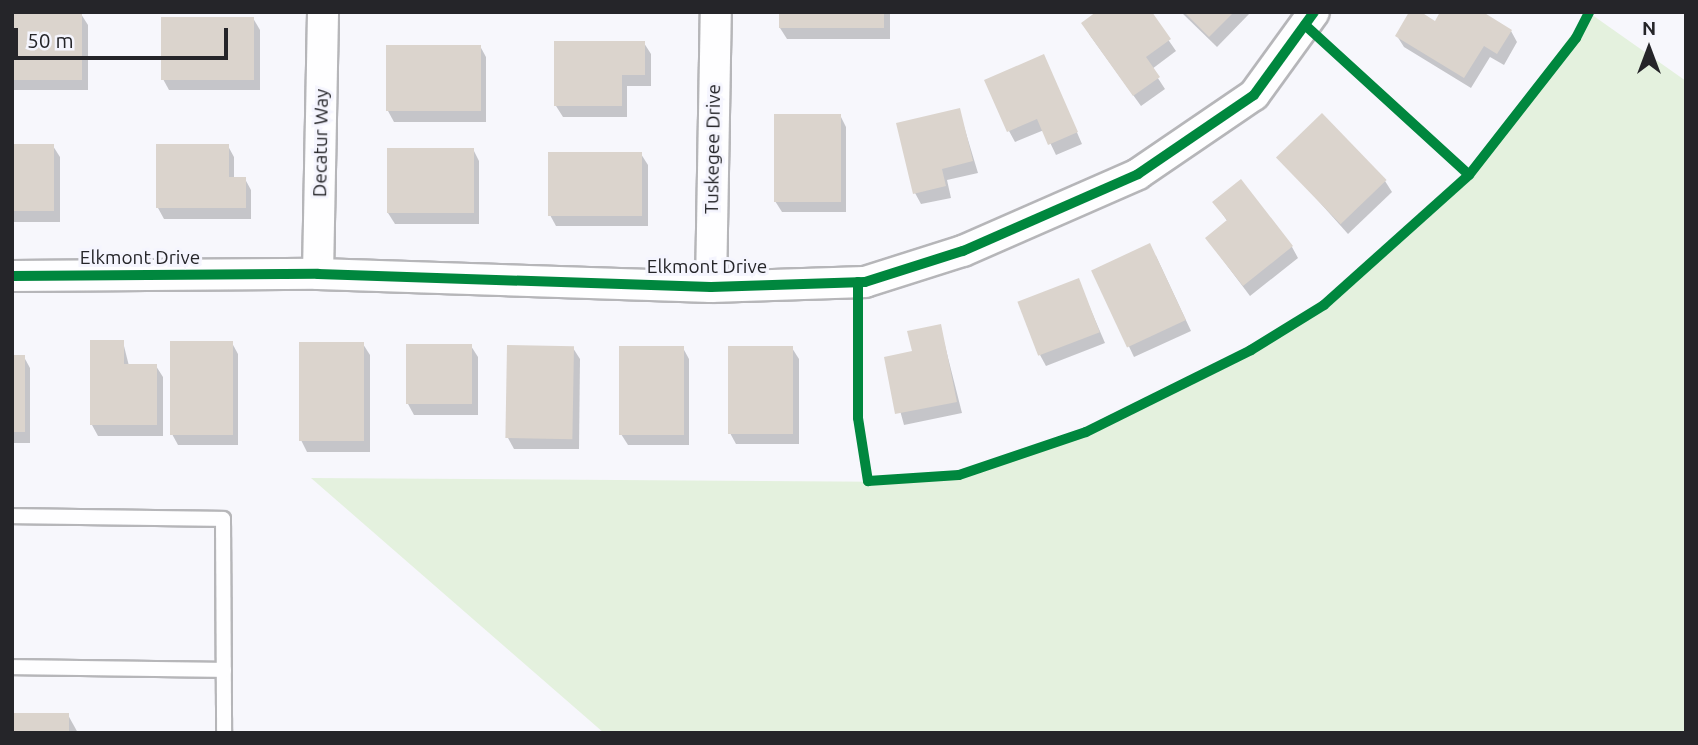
<!DOCTYPE html>
<style>
body{margin:0}
#map{position:relative;width:1698px;height:745px;overflow:hidden;background:#f7f7fc;font-family:Ubuntu,sans-serif}
div>[style]{position:absolute}
[style*='--x']{left:calc(var(--x)*1px);top:calc(var(--y)*1px);width:calc(var(--w)*1px);rotate:calc(var(--a)*1deg)}
.green>*{inset:0;background:#e4f1de}
.shadow>*{inset:0;background:#0003}
.building>*{inset:0;background:#dbd4cd;transform-origin:0 0}
.roads{filter:drop-shadow(2px 0 #b6b6b9) drop-shadow(-2px 0 #b6b6b9) drop-shadow(0 2px #b6b6b9) drop-shadow(0 -2px #b6b6b9)}
.lane>*{height:14px;margin:-7px;padding:0 7px;transform-origin:7px;border-radius:7px;background:#fefeff}
.street>*{height:30px;margin:-15px;padding:0 15px;transform-origin:15px;border-radius:15px;background:#fefeff}
.cycleway>*{height:10px;margin:-5px;padding:0 5px;transform-origin:5px;border-radius:5px;background:#00873e}
span{translate:-50% -50%;white-space:nowrap;text-align:center;line-height:1.15;-webkit-text-stroke:6px #f5f5fe;paint-order:stroke}
.street-label{font-size:19px;color:#252529}
.frame{position:absolute;inset:0;border:14px solid #252529;pointer-events:none}
.north{position:absolute;left:1614px;top:14px;width:70px;height:70px;-webkit-text-stroke:5px #f5f5fe;paint-order:stroke;rotate:0deg;font-size:19px;font-weight:700;line-height:28px;text-align:center;color:#252529}
.north::after{content:'';display:block;margin:auto;width:24px;height:32px;background:#252529;clip-path:polygon(50% 0,100% 100%,50% 72%,0 100%)}
.scale{position:absolute;left:14px;top:28px;width:214px;height:32px;box-sizing:border-box;border:4px solid #252529;border-top:0;padding-left:9px;font-size:21px;line-height:24px;white-space:nowrap;color:#252529;-webkit-text-stroke:5px #f5f5fe;paint-order:stroke}
</style>
<div id="map">
<div class="green">
<i style="clip-path:polygon(1588px 12px,1686px 81px,1686px 733px,604px 733px,311px 478px,911px 482px,959px 475px,1086px 432px,1251px 350px,1324px 305px,1469px 175px)"></i>
</div>
<div class="shadow">
<i style="clip-path:polygon(780px 12px,890px 12px,890px 39px,787px 39px,780px 28px)"></i>
<i style="clip-path:polygon(1149px 12px,1176px 51px,1152px 69px,1165px 89px,1141px 106px,1089px 34px)"></i>
<i style="clip-path:polygon(1181px 12px,1251px 12px,1217px 47px)"></i>
<i style="clip-path:polygon(12px 14px,81px 14px,88px 25px,88px 90px,12px 90px)"></i>
<i style="clip-path:polygon(253px 18px,260px 30px,260px 90px,169px 90px,163px 79px)"></i>
<i style="clip-path:polygon(1436px 23px,1511px 31px,1517px 42px,1504px 65px,1490px 57px,1471px 88px,1404px 47px,1397px 36px)"></i>
<i style="clip-path:polygon(644px 43px,651px 54px,651px 86px,627px 86px,627px 117px,563px 117px,556px 106px)"></i>
<i style="clip-path:polygon(480px 46px,486px 57px,486px 122px,394px 122px,388px 111px)"></i>
<i style="clip-path:polygon(1049px 68px,1082px 144px,1056px 155px,1044px 130px,1015px 142px,1009px 131px)"></i>
<i style="clip-path:polygon(959px 110px,978px 173px,947px 180px,951px 198px,921px 204px,915px 193px)"></i>
<i style="clip-path:polygon(840px 115px,846px 127px,846px 212px,782px 212px,775px 201px)"></i>
<i style="clip-path:polygon(12px 146px,53px 146px,60px 157px,60px 222px,12px 222px)"></i>
<i style="clip-path:polygon(228px 146px,234px 157px,234px 179px,245px 179px,251px 190px,251px 219px,164px 219px,158px 208px)"></i>
<i style="clip-path:polygon(473px 149px,479px 161px,479px 224px,395px 224px,388px 213px)"></i>
<i style="clip-path:polygon(641px 154px,648px 165px,648px 226px,556px 226px,550px 215px)"></i>
<i style="clip-path:polygon(1279px 157px,1385px 181px,1392px 192px,1348px 234px)"></i>
<i style="clip-path:polygon(1214px 202px,1292px 247px,1298px 258px,1250px 296px,1207px 239px,1228px 222px)"></i>
<i style="clip-path:polygon(1156px 256px,1191px 331px,1134px 357px,1093px 271px)"></i>
<i style="clip-path:polygon(1078px 280px,1105px 343px,1046px 366px,1040px 355px)"></i>
<i style="clip-path:polygon(940px 326px,962px 413px,904px 425px,886px 359px,914px 353px)"></i>
<i style="clip-path:polygon(123px 342px,129px 366px,156px 366px,163px 377px,163px 436px,98px 436px,92px 425px)"></i>
<i style="clip-path:polygon(232px 343px,238px 354px,238px 445px,178px 445px,172px 434px)"></i>
<i style="clip-path:polygon(363px 344px,370px 355px,370px 452px,307px 452px,301px 440px)"></i>
<i style="clip-path:polygon(471px 346px,478px 357px,478px 415px,414px 415px,408px 404px)"></i>
<i style="clip-path:polygon(573px 348px,580px 359px,579px 449px,514px 449px,508px 438px)"></i>
<i style="clip-path:polygon(683px 348px,689px 359px,689px 445px,628px 445px,621px 434px)"></i>
<i style="clip-path:polygon(792px 348px,799px 359px,799px 444px,736px 444px,730px 433px)"></i>
<i style="clip-path:polygon(12px 357px,24px 357px,30px 368px,30px 443px,12px 443px)"></i>
<i style="clip-path:polygon(68px 715px,78px 733px,12px 733px)"></i>
</div>
<div class="building">
<i style="left:12px;top:12px;width:70px;height:68px"></i>
<i style="left:779px;top:12px;width:105px;height:16px"></i>
<i style="clip-path:polygon(1096px 12px,1152px 12px,1171px 39px,1146px 57px,1160px 77px,1133px 96px,1081px 23px)"></i>
<i style="clip-path:polygon(1184px 12px,1234px 12px,1209px 37px)"></i>
<i style="clip-path:polygon(1409px 12px,1421px 12px,1435px 21px,1440px 12px,1483px 12px,1512px 30px,1497px 54px,1484px 46px,1464px 78px,1395px 36px)"></i>
<i style="left:161px;top:17px;width:93px;height:63px"></i>
<i style="clip-path:polygon(554px 41px,645px 41px,645px 75px,622px 75px,622px 106px,554px 106px)"></i>
<i style="left:386px;top:45px;width:95px;height:66px"></i>
<i style="clip-path:polygon(1044px 54px,1078px 132px,1048px 145px,1037px 119px,1007px 132px,984px 80px)"></i>
<i style="clip-path:polygon(960px 108px,973px 161px,942px 169px,946px 186px,913px 194px,896px 123px)"></i>
<i style="left:1322px;top:113px;width:93px;height:64px;rotate:46deg"></i>
<i style="left:774px;top:114px;width:67px;height:88px"></i>
<i style="left:12px;top:144px;width:42px;height:67px"></i>
<i style="clip-path:polygon(156px 144px,229px 144px,229px 177px,246px 177px,246px 208px,156px 208px)"></i>
<i style="left:387px;top:148px;width:87px;height:65px"></i>
<i style="left:548px;top:152px;width:94px;height:64px"></i>
<i style="clip-path:polygon(1241px 179px,1293px 246px,1243px 286px,1205px 238px,1227px 220px,1212px 202px)"></i>
<i style="left:1150px;top:243px;width:85px;height:65px;rotate:65deg"></i>
<i style="left:1079px;top:278px;width:58px;height:66px;rotate:69deg"></i>
<i style="clip-path:polygon(941px 324px,957px 402px,895px 414px,884px 357px,912px 351px,907px 331px)"></i>
<i style="clip-path:polygon(90px 340px,124px 340px,124px 364px,157px 364px,157px 425px,90px 425px)"></i>
<i style="left:170px;top:341px;width:63px;height:94px"></i>
<i style="left:299px;top:342px;width:65px;height:99px"></i>
<i style="left:406px;top:344px;width:66px;height:60px"></i>
<i style="left:507px;top:345px;width:67px;height:93px;rotate:1deg"></i>
<i style="left:619px;top:346px;width:65px;height:89px"></i>
<i style="left:728px;top:346px;width:65px;height:88px"></i>
<i style="left:12px;top:355px;width:13px;height:77px"></i>
<i style="left:12px;top:713px;width:57px;height:20px"></i>
</div>
<div class="roads">
<div class="lane">
<i style="--x:12;--y:516;--w:211;--a:0.8"></i>
<i style="--x:223;--y:519;--w:214;--a:89.7"></i>
<i style="--x:12;--y:667;--w:212;--a:0.8"></i>
</div>
<div class="street">
<i style="--x:318;--y:274;--w:262;--a:-88.9"></i>
<i style="--x:12;--y:276;--w:306;--a:-0.4"></i>
<i style="--x:318;--y:274;--w:393;--a:1.9"></i>
<i style="--x:711;--y:287;--w:154;--a:-1.9"></i>
<i style="--x:865;--y:282;--w:103;--a:-17.6"></i>
<i style="--x:963;--y:251;--w:191;--a:-23.7"></i>
<i style="--x:1138;--y:174;--w:140;--a:-34.3"></i>
<i style="--x:1254;--y:95;--w:102;--a:-54.1"></i>
<i style="--x:711;--y:287;--w:275;--a:-89"></i>
</div>
</div>
<div class="cycleway">
<i style="--x:1305;--y:25;--w:222;--a:42.4"></i>
<i style="--x:1469;--y:175;--w:174;--a:-52"></i>
<i style="--x:1576;--y:38;--w:29;--a:-63"></i>
<i style="--x:12;--y:276;--w:306;--a:-0.4"></i>
<i style="--x:318;--y:274;--w:393;--a:1.9"></i>
<i style="--x:711;--y:287;--w:154;--a:-1.9"></i>
<i style="--x:865;--y:282;--w:103;--a:-17.6"></i>
<i style="--x:963;--y:251;--w:191;--a:-23.7"></i>
<i style="--x:1138;--y:174;--w:140;--a:-34.3"></i>
<i style="--x:1254;--y:95;--w:102;--a:-54.1"></i>
<i style="--x:858;--y:282;--w:136;--a:90"></i>
<i style="--x:858;--y:418;--w:64;--a:81"></i>
<i style="--x:868;--y:481;--w:91;--a:-3.8"></i>
<i style="--x:959;--y:475;--w:134;--a:-18.7"></i>
<i style="--x:1086;--y:432;--w:184;--a:-26.4"></i>
<i style="--x:1251;--y:350;--w:86;--a:-31.7"></i>
<i style="--x:1324;--y:305;--w:195;--a:-41.9"></i>
</div>
<div class="street-label">
<span style="left:321px;top:143px;rotate:-89deg">Decatur Way</span>
<span style="left:713px;top:149px;rotate:-89deg">Tuskegee Drive</span>
<span style="left:140px;top:258px">Elkmont Drive</span>
<span style="left:707px;top:267px">Elkmont Drive</span>
</div>
<div class="frame"></div>
<div class="north">N</div>
<div class="scale">50 m</div>
</div>
